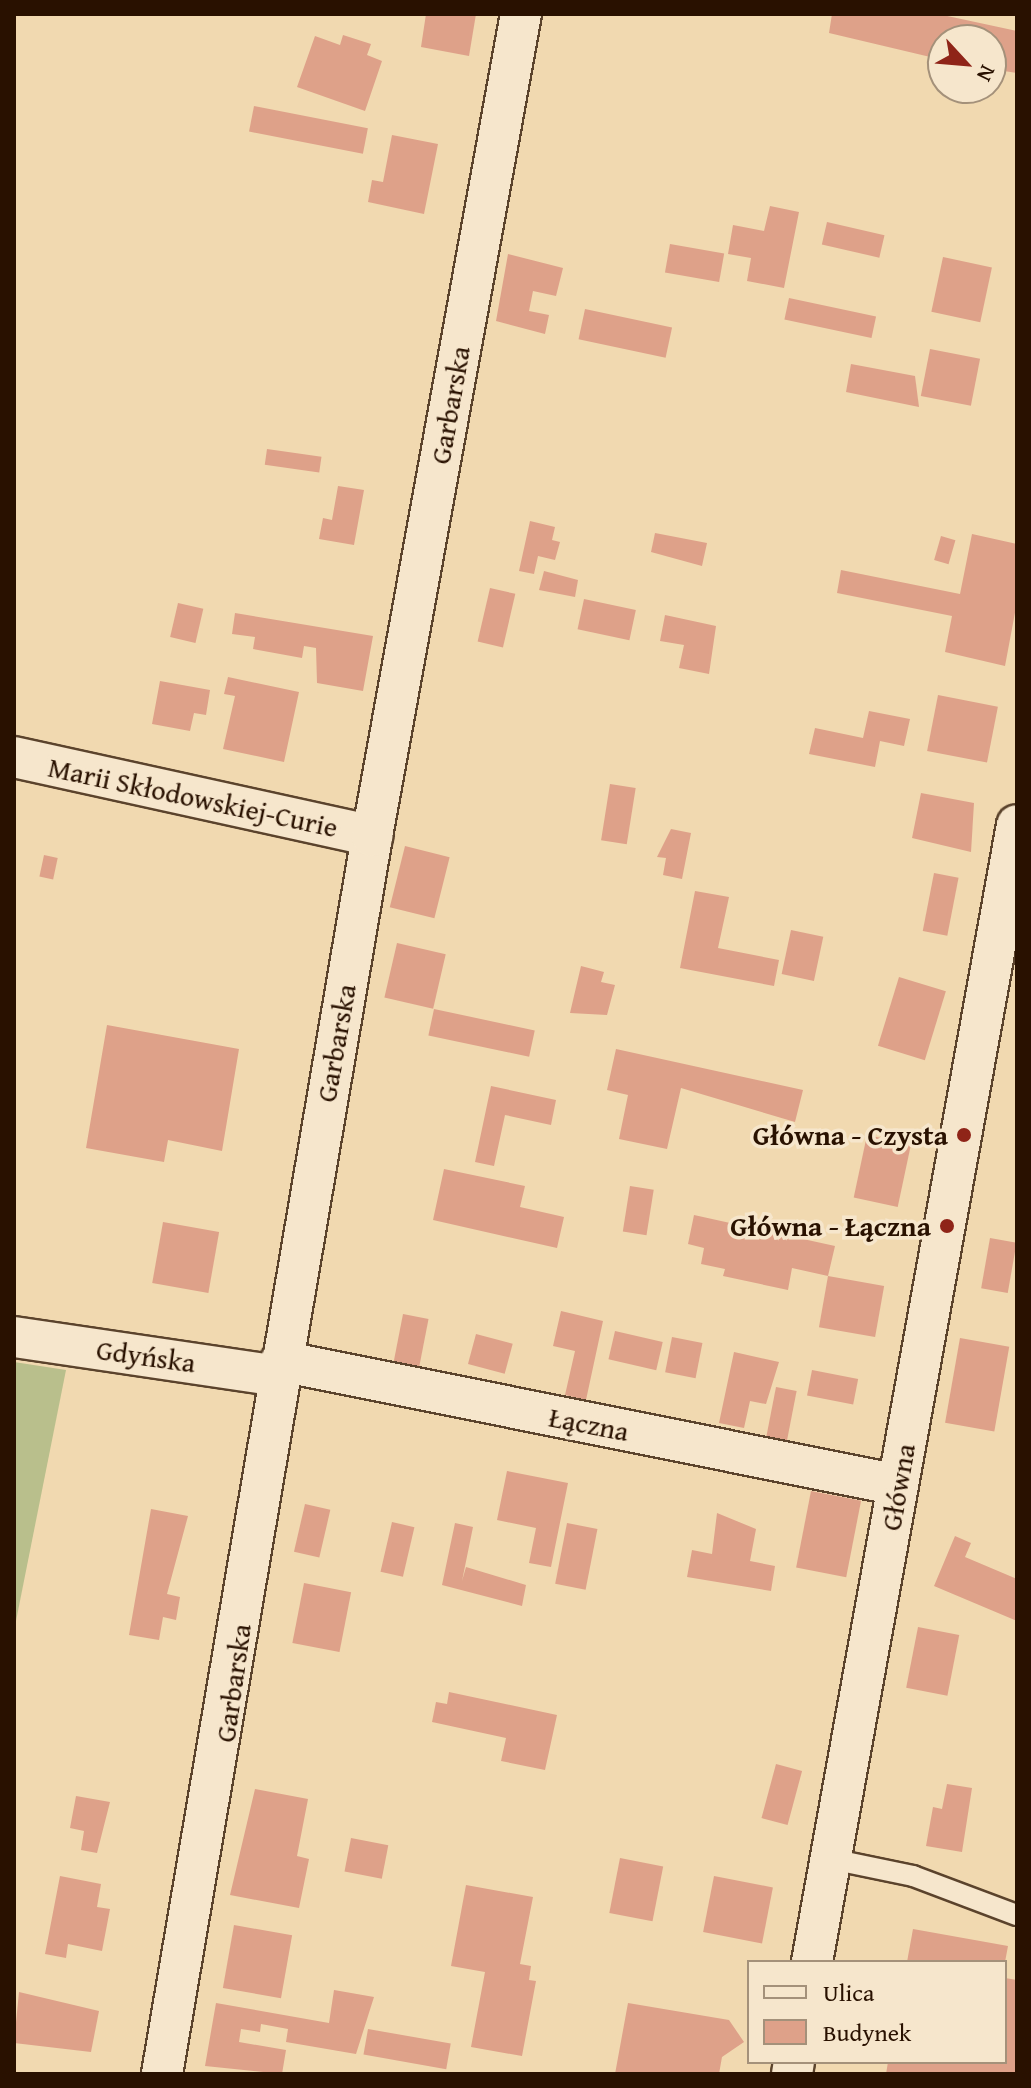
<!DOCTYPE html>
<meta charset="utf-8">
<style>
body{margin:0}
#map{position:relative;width:1031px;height:2088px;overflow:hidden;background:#f1d9b0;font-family:"Gentium Book Plus",serif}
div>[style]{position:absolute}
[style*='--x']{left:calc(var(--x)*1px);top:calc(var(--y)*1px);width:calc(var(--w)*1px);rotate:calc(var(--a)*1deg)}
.green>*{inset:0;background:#b9bf8c}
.building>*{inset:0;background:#dea189;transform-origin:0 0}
.roads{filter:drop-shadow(2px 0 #5b432c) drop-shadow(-2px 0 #5b432c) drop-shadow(0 2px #5b432c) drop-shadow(0 -2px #5b432c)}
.service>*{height:20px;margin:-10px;padding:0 10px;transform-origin:10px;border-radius:10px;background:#f6e6cc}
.minor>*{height:40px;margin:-20px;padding:0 20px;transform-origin:20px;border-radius:20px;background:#f6e6cc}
.dots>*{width:22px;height:22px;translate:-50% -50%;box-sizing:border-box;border:4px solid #f6e6cc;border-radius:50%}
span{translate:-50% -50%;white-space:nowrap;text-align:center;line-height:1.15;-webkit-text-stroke:7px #f6e6cc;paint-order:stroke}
.street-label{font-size:28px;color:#291100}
.poi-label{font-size:28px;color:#291100;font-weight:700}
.right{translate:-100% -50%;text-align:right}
.frame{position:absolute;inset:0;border:16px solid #291100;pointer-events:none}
.legend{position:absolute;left:747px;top:1960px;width:260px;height:104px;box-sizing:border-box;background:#f6e6cc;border:2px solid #a4917a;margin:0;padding:10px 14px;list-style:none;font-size:24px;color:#291100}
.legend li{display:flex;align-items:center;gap:16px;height:40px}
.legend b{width:40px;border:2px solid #a4917a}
.north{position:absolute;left:927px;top:24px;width:80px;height:80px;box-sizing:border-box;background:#f6e6cc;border:2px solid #a4917a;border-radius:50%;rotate:116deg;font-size:22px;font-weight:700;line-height:32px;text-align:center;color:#291100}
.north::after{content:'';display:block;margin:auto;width:28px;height:36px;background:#8f2418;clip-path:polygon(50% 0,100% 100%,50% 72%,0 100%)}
</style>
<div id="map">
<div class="green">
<i style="clip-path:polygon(14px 1362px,66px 1370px,14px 1631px)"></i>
</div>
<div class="building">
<i style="clip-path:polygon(426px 14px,476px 14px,469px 56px,421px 47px)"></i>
<i style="clip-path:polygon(832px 14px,938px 14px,1017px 31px,1017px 73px,991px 69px,991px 40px,943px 40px,943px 60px,829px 33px)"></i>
<i style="clip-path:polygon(343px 35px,371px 44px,367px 55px,382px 61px,365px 111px,297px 87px,315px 36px,340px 45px)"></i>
<i style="left:254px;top:106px;width:116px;height:26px;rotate:11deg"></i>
<i style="clip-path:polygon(392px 135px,438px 144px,424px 214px,368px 202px,372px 180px,383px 182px)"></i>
<i style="clip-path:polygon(770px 206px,799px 212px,784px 288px,747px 281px,751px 258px,728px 254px,733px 225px,764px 231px)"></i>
<i style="left:827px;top:222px;width:59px;height:23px;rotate:13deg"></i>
<i style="left:670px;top:244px;width:55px;height:29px;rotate:10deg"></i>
<i style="clip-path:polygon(508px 254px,563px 268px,556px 296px,533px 291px,529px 311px,549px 315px,545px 334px,496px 321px)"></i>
<i style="left:943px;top:257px;width:50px;height:56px;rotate:12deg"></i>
<i style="left:789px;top:298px;width:89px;height:22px;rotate:12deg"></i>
<i style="left:585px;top:309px;width:89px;height:31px;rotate:12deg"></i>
<i style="left:930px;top:349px;width:51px;height:48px;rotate:11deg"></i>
<i style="clip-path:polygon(851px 364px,915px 376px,919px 407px,846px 392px)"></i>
<i style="left:267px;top:449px;width:55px;height:16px;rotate:8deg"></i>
<i style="clip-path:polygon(338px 486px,364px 490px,354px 545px,319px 539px,323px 518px,332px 520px)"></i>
<i style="clip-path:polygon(530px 521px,555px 527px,552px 540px,560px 542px,555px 560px,538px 556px,534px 574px,519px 571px)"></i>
<i style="clip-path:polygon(655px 533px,707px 543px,702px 566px,651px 552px)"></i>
<i style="clip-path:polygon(972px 534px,1017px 544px,1017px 602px,1005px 666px,945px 652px,952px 616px,837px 593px,841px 570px,960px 594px)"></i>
<i style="left:941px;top:536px;width:15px;height:25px;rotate:16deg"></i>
<i style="clip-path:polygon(544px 571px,578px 580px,575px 597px,539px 590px)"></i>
<i style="left:490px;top:588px;width:26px;height:55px;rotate:13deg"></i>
<i style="left:584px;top:599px;width:53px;height:31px;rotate:12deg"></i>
<i style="left:178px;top:603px;width:26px;height:35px;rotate:13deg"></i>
<i style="clip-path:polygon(235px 613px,373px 636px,363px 691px,317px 683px,316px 648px,304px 646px,302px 658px,253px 649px,255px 637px,232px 634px)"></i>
<i style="clip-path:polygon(665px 615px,716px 626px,709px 674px,679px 668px,684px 645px,660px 641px)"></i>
<i style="clip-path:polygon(228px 677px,299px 692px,284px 762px,223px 749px,235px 696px,224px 694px)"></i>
<i style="clip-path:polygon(160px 681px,210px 690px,206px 715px,194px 713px,190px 731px,152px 724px)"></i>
<i style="left:938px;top:695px;width:61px;height:57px;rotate:11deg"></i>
<i style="clip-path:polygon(869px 711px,910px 719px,904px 746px,880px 741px,875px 767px,809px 754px,815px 728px,863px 738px)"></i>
<i style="left:610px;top:784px;width:26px;height:57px;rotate:9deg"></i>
<i style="clip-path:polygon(921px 793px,974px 803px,971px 852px,912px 838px)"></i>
<i style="clip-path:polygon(671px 829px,691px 833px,682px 879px,663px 875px,666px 858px,657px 857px)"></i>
<i style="left:405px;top:846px;width:46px;height:63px;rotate:14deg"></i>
<i style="left:44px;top:855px;width:14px;height:22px;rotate:12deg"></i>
<i style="left:934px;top:873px;width:25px;height:59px;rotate:11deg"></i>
<i style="clip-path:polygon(695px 891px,729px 897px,718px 948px,779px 960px,774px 986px,680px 968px)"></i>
<i style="left:791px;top:930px;width:33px;height:45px;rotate:12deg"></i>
<i style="left:397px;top:943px;width:50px;height:56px;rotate:13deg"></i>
<i style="clip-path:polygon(581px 966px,604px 972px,601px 982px,615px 985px,607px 1015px,570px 1013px)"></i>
<i style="left:899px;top:977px;width:49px;height:72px;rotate:17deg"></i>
<i style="left:434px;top:1009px;width:103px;height:27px;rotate:12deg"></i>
<i style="clip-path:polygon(107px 1025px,239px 1049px,222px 1151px,168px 1140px,164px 1162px,86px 1148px)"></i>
<i style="clip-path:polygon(616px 1049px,803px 1090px,795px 1122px,681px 1088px,667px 1149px,619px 1139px,628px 1095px,607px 1090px)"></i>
<i style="clip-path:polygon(491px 1086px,556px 1100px,551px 1125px,505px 1115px,494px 1166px,475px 1162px)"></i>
<i style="left:867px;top:1135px;width:45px;height:64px;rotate:12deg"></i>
<i style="clip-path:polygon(444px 1169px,525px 1186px,520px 1207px,564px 1217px,557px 1248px,433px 1220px)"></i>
<i style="left:630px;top:1186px;width:24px;height:46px;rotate:9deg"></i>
<i style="clip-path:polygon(694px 1215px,835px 1246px,828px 1276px,792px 1268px,788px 1290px,723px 1276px,725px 1269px,701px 1264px,704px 1248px,688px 1244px)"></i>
<i style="left:163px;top:1222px;width:57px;height:62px;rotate:10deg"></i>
<i style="left:990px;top:1238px;width:27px;height:51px;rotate:10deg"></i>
<i style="left:828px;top:1276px;width:57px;height:52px;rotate:10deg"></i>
<i style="clip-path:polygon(561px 1311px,603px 1321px,586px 1400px,565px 1395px,575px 1351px,553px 1346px)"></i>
<i style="left:403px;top:1314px;width:26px;height:52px;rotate:11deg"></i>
<i style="left:615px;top:1331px;width:49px;height:29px;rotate:13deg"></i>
<i style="left:476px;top:1334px;width:38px;height:31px;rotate:15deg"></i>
<i style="left:672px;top:1337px;width:31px;height:36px;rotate:11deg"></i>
<i style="left:960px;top:1338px;width:50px;height:86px;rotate:10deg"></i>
<i style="clip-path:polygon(734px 1352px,779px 1362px,766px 1404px,750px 1401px,744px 1428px,719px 1423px)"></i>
<i style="left:812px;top:1370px;width:47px;height:26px;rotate:11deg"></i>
<i style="left:776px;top:1387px;width:21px;height:51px;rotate:11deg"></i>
<i style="clip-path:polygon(507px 1471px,568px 1483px,551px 1567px,529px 1563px,536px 1528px,497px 1520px)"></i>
<i style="left:811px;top:1491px;width:51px;height:78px;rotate:11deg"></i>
<i style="left:305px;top:1504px;width:26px;height:49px;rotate:13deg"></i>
<i style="clip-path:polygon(151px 1509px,188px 1516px,167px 1594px,180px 1597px,176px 1620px,163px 1617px,159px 1640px,129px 1635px)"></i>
<i style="clip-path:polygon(717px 1513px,756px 1529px,750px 1561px,775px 1566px,771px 1591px,687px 1577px,692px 1550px,712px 1554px)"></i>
<i style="left:392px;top:1522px;width:23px;height:51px;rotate:13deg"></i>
<i style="clip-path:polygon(455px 1523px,473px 1527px,462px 1581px,466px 1567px,526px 1585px,522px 1606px,442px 1585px)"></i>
<i style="left:567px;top:1523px;width:31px;height:62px;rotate:11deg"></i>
<i style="clip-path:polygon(955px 1536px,971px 1543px,965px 1557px,1017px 1579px,1017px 1621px,934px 1586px)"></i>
<i style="left:304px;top:1583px;width:48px;height:61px;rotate:11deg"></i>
<i style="left:918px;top:1627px;width:42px;height:62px;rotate:11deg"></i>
<i style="clip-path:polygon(449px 1692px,557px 1715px,545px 1770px,501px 1761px,506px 1738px,432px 1722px,436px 1702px,447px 1704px)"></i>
<i style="left:776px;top:1764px;width:27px;height:56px;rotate:15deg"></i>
<i style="clip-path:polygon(947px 1784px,972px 1788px,962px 1852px,926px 1846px,933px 1807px,942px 1809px)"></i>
<i style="clip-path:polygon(255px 1789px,308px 1799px,297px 1856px,309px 1859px,299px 1908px,230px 1895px)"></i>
<i style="clip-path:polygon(76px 1796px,110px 1802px,97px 1853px,81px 1850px,84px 1831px,70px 1828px)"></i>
<i style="left:351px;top:1838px;width:38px;height:34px;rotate:11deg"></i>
<i style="left:620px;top:1858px;width:44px;height:56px;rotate:11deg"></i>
<i style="clip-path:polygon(60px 1876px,101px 1884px,97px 1907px,110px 1909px,102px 1951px,68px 1944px,66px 1958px,45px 1954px)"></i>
<i style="left:714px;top:1876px;width:60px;height:57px;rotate:11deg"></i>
<i style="clip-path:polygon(466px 1885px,533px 1897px,520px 1964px,531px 1966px,529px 1980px,536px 1981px,522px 2056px,471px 2047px,485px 1972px,451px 1966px)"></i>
<i style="left:234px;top:1925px;width:59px;height:64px;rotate:10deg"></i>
<i style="clip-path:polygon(913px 1929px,1008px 1946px,1005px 1962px,907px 1962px)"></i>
<i style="clip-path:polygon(1005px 1978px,1017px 1980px,1015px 2074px,886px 2074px,888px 2062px,1005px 2062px)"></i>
<i style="clip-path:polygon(334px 1990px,374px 1997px,356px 2054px,286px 2042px,288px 2029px,261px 2024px,260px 2032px,241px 2029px,239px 2042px,286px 2050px,282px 2074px,205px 2066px,216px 2003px,329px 2023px)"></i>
<i style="clip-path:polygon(19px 1992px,99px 2011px,91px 2052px,14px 2043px)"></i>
<i style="clip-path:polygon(628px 2003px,729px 2020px,744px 2042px,722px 2057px,719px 2074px,615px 2074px)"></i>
<i style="left:368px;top:2029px;width:84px;height:26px;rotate:10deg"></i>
</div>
<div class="roads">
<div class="service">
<i style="--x:831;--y:1859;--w:84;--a:11.7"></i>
<i style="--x:913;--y:1876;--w:111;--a:20.6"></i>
</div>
<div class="minor">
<i style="--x:14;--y:757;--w:367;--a:12.4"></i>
<i style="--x:14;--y:1337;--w:268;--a:8.4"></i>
<i style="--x:281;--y:1361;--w:629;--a:11.36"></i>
<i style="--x:812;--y:1962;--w:1155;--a:-79.78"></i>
<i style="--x:162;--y:2074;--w:1256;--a:-80.37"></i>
<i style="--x:372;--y:836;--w:835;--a:-79.73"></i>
<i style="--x:792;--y:2074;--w:12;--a:-81"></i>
</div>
</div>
<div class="dots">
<i style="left:964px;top:1135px;background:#8f2418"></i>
<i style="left:947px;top:1226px;background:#8f2418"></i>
</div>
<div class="street-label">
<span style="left:450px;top:405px;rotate:-80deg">Garbarska</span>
<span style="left:193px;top:797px;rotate:12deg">Marii Skłodowskiej-Curie</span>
<span style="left:336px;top:1043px;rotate:-80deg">Garbarska</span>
<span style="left:146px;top:1356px;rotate:8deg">Gdyńska</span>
<span style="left:589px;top:1424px;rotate:11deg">Łączna</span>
<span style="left:898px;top:1487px;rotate:-80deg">Główna</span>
<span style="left:233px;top:1683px;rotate:-82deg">Garbarska</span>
</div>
<div class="poi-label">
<span class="right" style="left:948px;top:1135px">Główna - Czysta</span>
<span class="right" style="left:931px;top:1226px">Główna - Łączna</span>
</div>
<div class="frame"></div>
<ul class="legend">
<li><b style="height:10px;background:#f6e6cc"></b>Ulica</li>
<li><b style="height:22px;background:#dea189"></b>Budynek</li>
</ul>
<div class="north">N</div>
</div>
